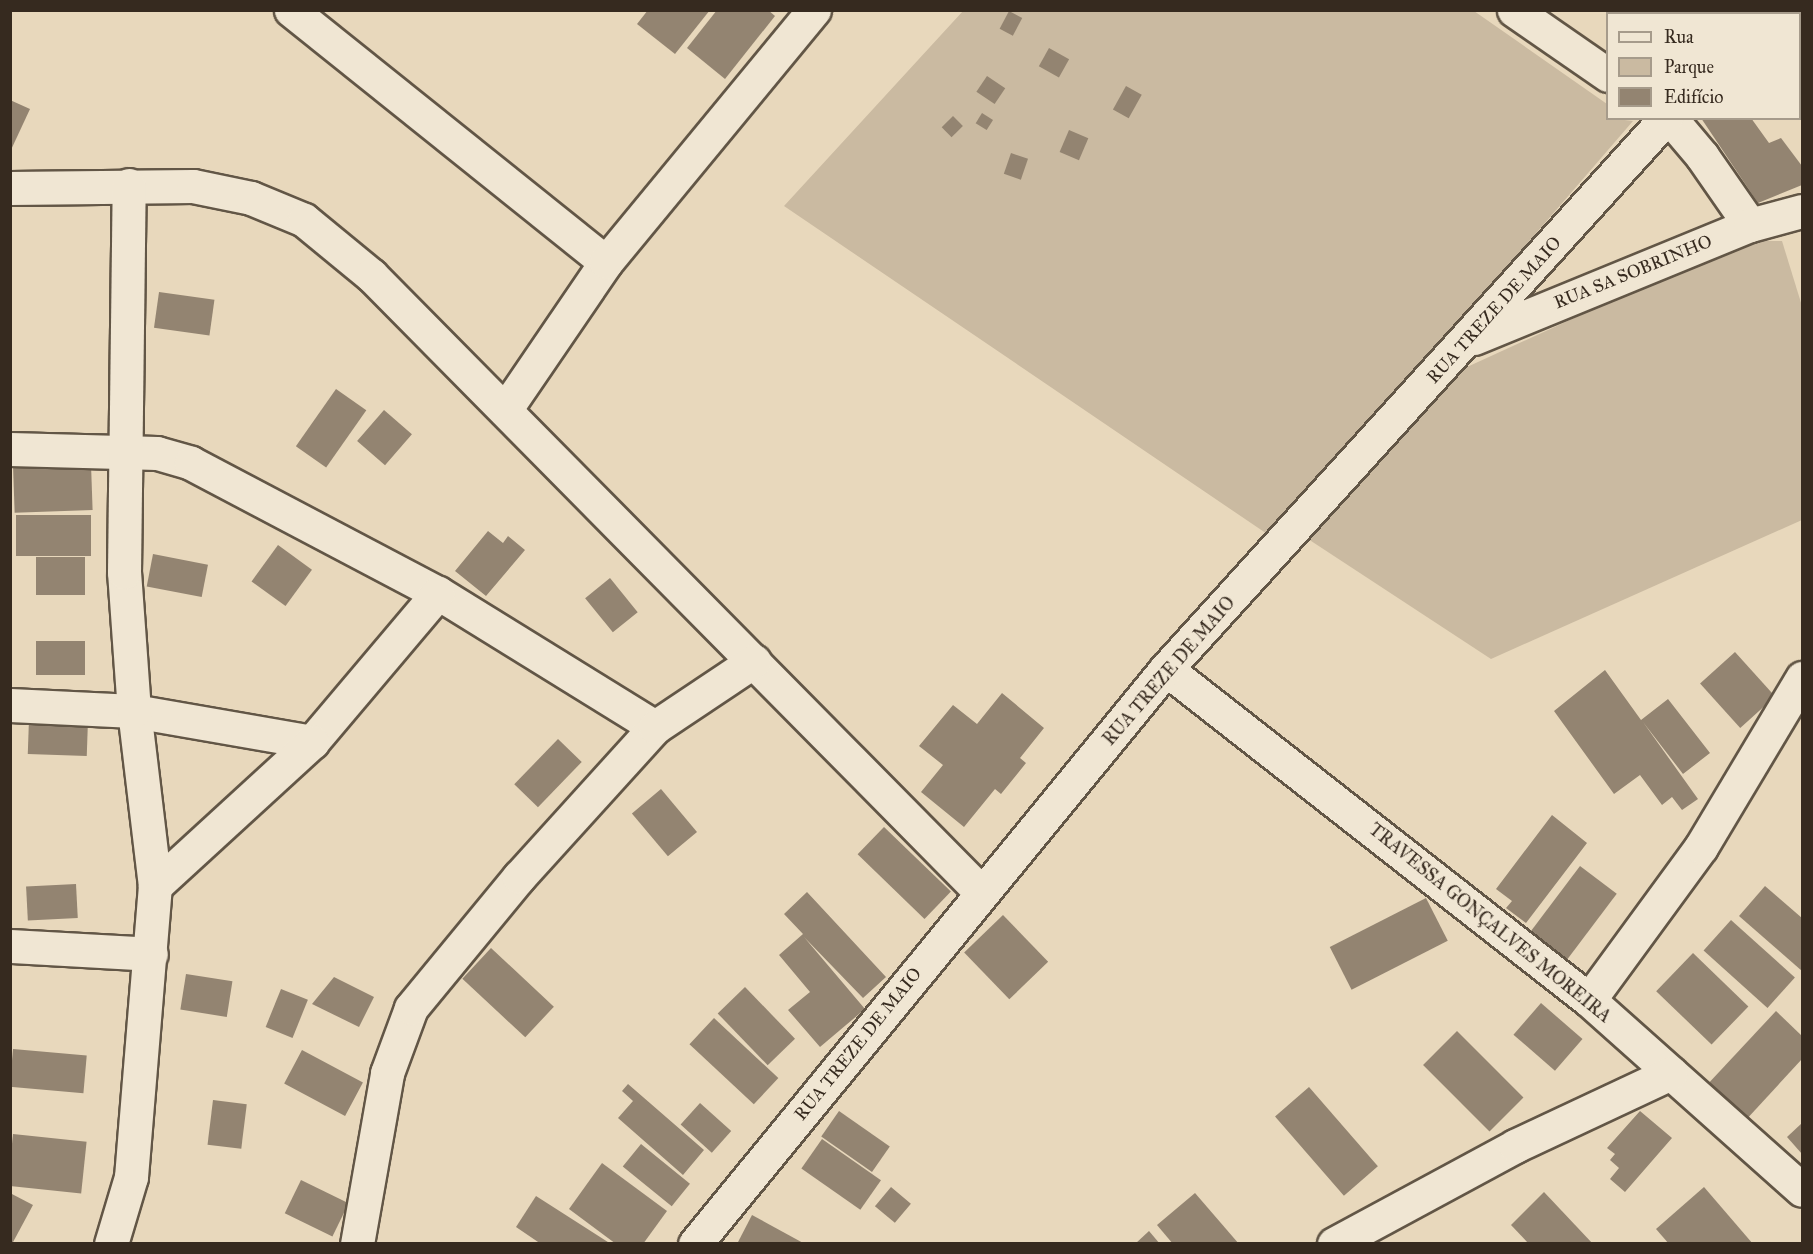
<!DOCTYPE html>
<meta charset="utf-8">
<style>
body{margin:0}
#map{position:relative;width:1813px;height:1254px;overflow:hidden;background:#e8d8bc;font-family:"IM FELL Great Primer",serif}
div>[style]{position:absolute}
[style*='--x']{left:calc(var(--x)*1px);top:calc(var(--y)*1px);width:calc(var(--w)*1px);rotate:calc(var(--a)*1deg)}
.green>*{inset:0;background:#cabaa1}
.building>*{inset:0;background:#938471;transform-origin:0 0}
.roads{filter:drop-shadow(2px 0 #625646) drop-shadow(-2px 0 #625646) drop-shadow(0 2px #625646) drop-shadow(0 -2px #625646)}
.minor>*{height:33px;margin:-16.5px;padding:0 16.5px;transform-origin:16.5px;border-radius:16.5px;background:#f0e6d3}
span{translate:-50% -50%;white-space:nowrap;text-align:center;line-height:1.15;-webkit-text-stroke:6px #f0e6d3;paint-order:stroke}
.street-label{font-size:18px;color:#362a1f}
.frame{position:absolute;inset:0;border:12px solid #362a1f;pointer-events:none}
.legend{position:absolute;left:1606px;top:12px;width:195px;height:108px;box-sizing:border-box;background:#f0e6d3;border:2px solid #a69b8b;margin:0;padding:8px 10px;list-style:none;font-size:18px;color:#362a1f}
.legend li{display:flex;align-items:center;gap:12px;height:30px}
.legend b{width:30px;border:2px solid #a69b8b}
</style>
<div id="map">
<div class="green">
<i style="clip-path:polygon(963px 11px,1474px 11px,1607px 104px,1608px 118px,1633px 121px,1273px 538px,784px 206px)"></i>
<i style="clip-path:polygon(1742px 241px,1782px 241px,1802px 306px,1802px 520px,1491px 659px,1305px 537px,1467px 367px)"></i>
</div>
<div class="building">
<i style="clip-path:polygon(648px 10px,710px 10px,675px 54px,637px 24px)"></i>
<i style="clip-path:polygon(717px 10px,768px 10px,775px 16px,725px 79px,687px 48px)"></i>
<i style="left:1615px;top:10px;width:53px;height:4px"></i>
<i style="clip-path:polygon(1672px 10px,1735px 10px,1732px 14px)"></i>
<i style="clip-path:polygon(1775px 10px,1802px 10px,1802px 33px,1800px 14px)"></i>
<i style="left:1009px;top:11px;width:15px;height:20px;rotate:28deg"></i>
<i style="left:1800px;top:33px;width:3px;height:40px;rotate:45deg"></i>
<i style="left:1049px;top:48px;width:23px;height:21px;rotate:29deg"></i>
<i style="left:987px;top:76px;width:22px;height:19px;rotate:34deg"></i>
<i style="left:1126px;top:86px;width:18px;height:27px;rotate:29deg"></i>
<i style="clip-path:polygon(10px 100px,30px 109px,10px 152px)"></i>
<i style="left:982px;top:113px;width:13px;height:12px;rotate:32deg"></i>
<i style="left:953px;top:116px;width:14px;height:16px;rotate:45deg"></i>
<i style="clip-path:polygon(1701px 118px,1751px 118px,1769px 143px,1781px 138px,1802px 166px,1802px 185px,1758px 203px)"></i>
<i style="left:1069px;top:130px;width:21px;height:24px;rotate:23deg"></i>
<i style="left:1011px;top:153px;width:18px;height:22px;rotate:19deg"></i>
<i style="left:159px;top:292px;width:56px;height:36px;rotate:8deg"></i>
<i style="left:336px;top:389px;width:37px;height:70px;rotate:35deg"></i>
<i style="left:384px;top:410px;width:37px;height:41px;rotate:41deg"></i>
<i style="left:91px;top:464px;width:46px;height:78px;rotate:88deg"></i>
<i style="left:16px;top:515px;width:75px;height:41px"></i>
<i style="clip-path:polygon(488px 531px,503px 543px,508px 536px,525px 550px,486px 596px,455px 571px)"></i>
<i style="left:278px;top:545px;width:42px;height:45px;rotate:36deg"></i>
<i style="left:153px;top:554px;width:56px;height:33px;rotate:11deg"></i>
<i style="left:85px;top:557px;width:38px;height:49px;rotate:90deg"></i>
<i style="left:610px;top:578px;width:44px;height:32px;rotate:51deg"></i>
<i style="left:36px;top:641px;width:49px;height:34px"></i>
<i style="left:1735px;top:652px;width:60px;height:47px;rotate:48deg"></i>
<i style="clip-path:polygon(1605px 670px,1641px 720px,1668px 699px,1710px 753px,1683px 774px,1643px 722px,1698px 799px,1682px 810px,1672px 797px,1662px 805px,1640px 775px,1614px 794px,1554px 711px)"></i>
<i style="clip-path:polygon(1002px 693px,1044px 728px,1020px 758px,1026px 763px,1001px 794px,995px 789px,964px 827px,921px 792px,943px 765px,919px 746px,953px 705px,977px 724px)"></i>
<i style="left:29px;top:719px;width:59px;height:35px;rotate:2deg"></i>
<i style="left:558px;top:739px;width:33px;height:63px;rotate:44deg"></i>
<i style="left:661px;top:789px;width:56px;height:38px;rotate:50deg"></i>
<i style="clip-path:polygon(1552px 815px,1587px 843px,1526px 923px,1506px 908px,1512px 901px,1496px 889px)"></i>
<i style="left:884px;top:827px;width:93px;height:38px;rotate:44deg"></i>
<i style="left:1580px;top:866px;width:46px;height:82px;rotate:37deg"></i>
<i style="left:76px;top:884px;width:34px;height:50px;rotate:87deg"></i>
<i style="clip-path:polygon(1765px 886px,1802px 918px,1802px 971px,1739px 916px)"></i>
<i style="clip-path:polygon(807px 892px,886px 977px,863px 998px,804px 937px,865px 1009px,820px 1047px,788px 1010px,810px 992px,779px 955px,803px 934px,784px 914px)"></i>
<i style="left:1426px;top:898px;width:48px;height:108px;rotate:63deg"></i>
<i style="left:1003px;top:915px;width:65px;height:54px;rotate:46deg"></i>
<i style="left:1731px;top:920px;width:86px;height:41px;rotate:42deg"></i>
<i style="left:491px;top:948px;width:86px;height:42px;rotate:43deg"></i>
<i style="left:1693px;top:953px;width:77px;height:53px;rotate:44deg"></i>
<i style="left:186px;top:974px;width:47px;height:36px;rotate:9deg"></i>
<i style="clip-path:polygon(334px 977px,374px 997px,359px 1027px,312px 1004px)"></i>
<i style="left:745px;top:987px;width:72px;height:38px;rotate:46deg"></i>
<i style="left:281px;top:989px;width:29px;height:41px;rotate:22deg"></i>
<i style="left:1541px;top:1003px;width:55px;height:42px;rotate:41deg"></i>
<i style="clip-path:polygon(1776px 1011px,1802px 1036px,1802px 1059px,1744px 1122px,1706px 1086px)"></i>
<i style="left:714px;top:1018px;width:88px;height:36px;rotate:43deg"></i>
<i style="left:1457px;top:1031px;width:94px;height:48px;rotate:45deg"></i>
<i style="left:13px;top:1049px;width:74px;height:38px;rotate:5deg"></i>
<i style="left:302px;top:1050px;width:69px;height:38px;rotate:28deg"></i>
<i style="clip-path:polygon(628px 1084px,704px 1150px,683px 1175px,618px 1118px,633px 1101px,622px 1091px)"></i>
<i style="left:1309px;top:1087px;width:105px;height:45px;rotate:49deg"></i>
<i style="left:213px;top:1100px;width:34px;height:45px;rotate:7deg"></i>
<i style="left:700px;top:1103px;width:42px;height:29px;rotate:42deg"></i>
<i style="left:839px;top:1111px;width:62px;height:31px;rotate:35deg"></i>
<i style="clip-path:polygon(1640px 1111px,1672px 1138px,1625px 1192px,1610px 1179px,1619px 1168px,1610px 1160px,1615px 1154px,1607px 1148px)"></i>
<i style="clip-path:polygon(1802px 1123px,1802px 1154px,1787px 1137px)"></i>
<i style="left:13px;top:1134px;width:74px;height:52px;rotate:6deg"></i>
<i style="left:822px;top:1139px;width:72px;height:36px;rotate:35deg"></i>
<i style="left:641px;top:1144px;width:63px;height:29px;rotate:39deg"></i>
<i style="clip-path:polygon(602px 1163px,667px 1211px,643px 1244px,616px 1244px,569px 1209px)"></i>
<i style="left:301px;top:1180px;width:53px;height:37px;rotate:26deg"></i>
<i style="left:891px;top:1187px;width:26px;height:25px;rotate:40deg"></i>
<i style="clip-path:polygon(1704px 1187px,1753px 1244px,1669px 1244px,1656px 1229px)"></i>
<i style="clip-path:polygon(1544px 1192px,1593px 1244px,1529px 1244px,1511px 1225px)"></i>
<i style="clip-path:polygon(10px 1193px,33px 1205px,12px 1244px,10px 1244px)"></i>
<i style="clip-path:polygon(1195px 1193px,1239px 1244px,1173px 1244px,1157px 1225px)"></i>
<i style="clip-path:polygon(536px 1196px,611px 1244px,541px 1244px,516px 1227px)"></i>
<i style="clip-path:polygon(752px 1215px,805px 1244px,737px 1244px)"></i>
<i style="clip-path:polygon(1149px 1231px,1160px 1244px,1135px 1244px)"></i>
</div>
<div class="roads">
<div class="minor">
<i style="--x:291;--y:10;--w:403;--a:38.7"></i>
<i style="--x:1514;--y:10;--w:114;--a:34.7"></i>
<i style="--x:1746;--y:14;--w:4;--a:-63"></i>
<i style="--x:1670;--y:118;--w:50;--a:49.9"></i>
<i style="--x:1702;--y:156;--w:84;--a:55.2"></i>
<i style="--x:10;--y:188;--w:183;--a:-0.6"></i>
<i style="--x:193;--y:186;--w:59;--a:11.7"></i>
<i style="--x:251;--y:198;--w:57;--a:22.5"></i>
<i style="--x:304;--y:220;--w:87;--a:39.4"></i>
<i style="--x:371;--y:275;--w:868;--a:45.33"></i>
<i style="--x:1474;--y:338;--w:298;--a:-22.3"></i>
<i style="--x:1750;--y:225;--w:54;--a:-15.1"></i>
<i style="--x:505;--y:410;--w:179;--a:-55.7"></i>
<i style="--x:606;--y:262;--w:327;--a:-50.5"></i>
<i style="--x:10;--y:449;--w:147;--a:1.6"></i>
<i style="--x:157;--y:453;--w:35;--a:16"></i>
<i style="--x:191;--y:463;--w:279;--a:27.8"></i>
<i style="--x:438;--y:593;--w:255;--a:31.7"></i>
<i style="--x:1166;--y:669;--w:537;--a:38.04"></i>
<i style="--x:1589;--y:1000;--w:285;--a:41.7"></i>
<i style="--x:10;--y:705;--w:124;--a:2.8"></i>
<i style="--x:134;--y:711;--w:181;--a:9.9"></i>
<i style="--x:312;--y:742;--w:195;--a:-49.8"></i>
<i style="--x:155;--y:886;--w:213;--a:-42.5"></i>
<i style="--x:10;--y:946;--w:141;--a:3.2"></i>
<i style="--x:1589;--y:1000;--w:190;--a:-53.8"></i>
<i style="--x:1701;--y:847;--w:197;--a:-59.1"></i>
<i style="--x:111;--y:1244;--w:70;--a:-73.4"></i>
<i style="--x:131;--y:1177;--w:292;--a:-85.3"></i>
<i style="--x:155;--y:886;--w:176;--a:-96.8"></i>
<i style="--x:134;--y:711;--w:139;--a:-94.1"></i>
<i style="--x:124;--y:572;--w:387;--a:-89.3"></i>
<i style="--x:357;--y:1244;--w:174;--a:-80"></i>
<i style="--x:387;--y:1073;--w:69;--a:-69.7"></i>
<i style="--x:411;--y:1008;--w:170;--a:-50.5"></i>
<i style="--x:519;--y:877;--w:202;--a:-47.8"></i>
<i style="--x:655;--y:727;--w:119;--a:-33.7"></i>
<i style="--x:695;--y:1244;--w:743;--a:-50.68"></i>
<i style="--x:1166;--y:669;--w:744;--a:-47.78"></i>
<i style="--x:1334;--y:1244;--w:206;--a:-28.4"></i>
<i style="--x:1515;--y:1146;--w:172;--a:-25.1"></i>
</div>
</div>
<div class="street-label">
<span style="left:1633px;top:272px;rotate:-22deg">RUA SA SOBRINHO</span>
<span style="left:1494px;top:310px;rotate:-48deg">RUA TREZE DE MAIO</span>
<span style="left:1169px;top:671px;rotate:-49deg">RUA TREZE DE MAIO</span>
<span style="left:1490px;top:923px;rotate:39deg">TRAVESSA GONÇALVES MOREIRA</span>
<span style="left:858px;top:1044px;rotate:-51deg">RUA TREZE DE MAIO</span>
</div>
<div class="frame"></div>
<ul class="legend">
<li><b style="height:8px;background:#f0e6d3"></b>Rua</li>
<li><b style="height:16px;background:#cabaa1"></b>Parque</li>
<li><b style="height:16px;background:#938471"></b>Edifício</li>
</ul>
</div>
